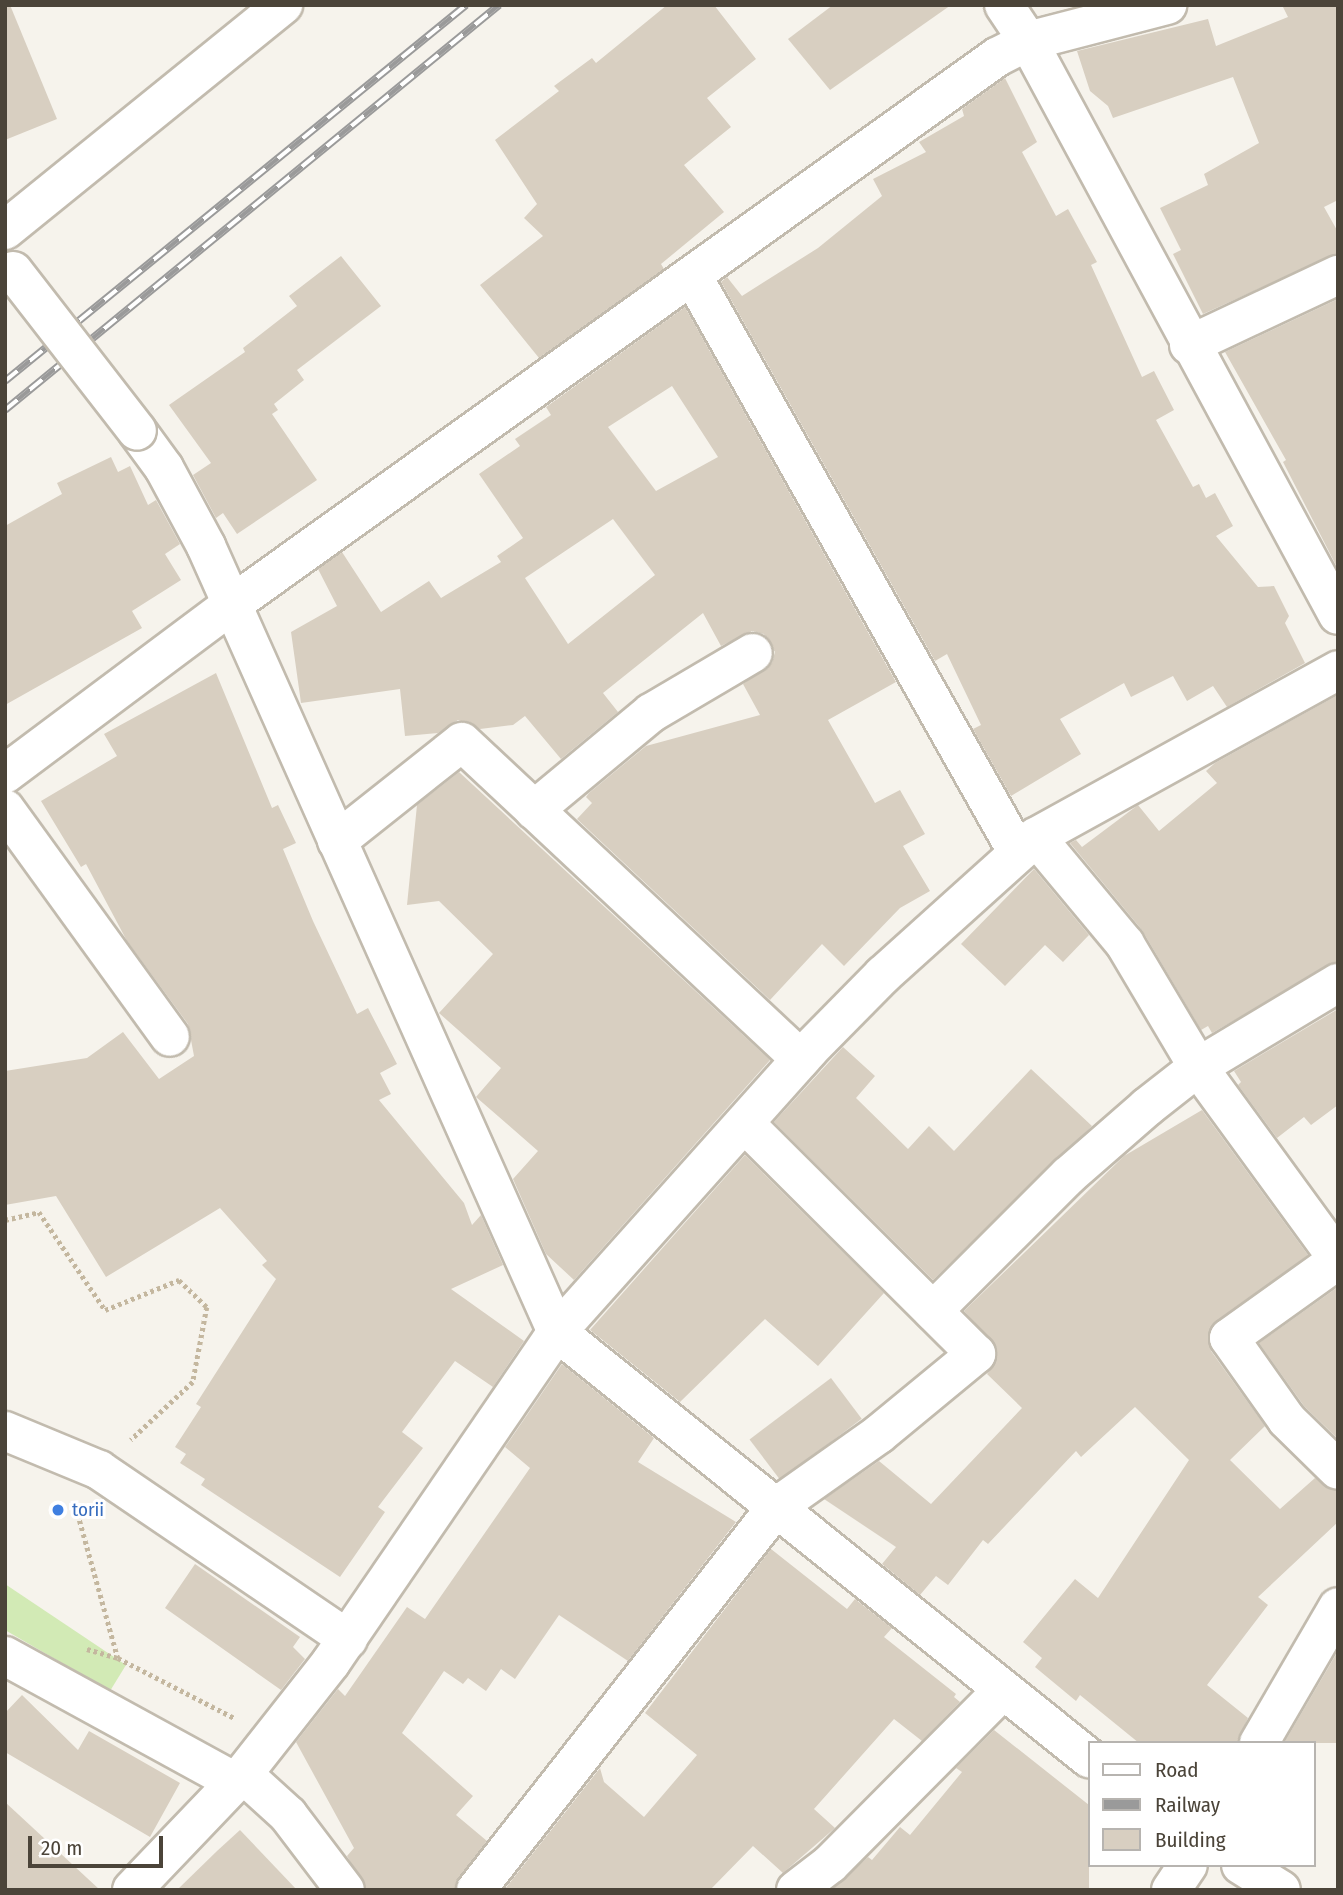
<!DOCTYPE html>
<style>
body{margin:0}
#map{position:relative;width:1343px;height:1895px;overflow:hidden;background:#f6f3ec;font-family:"Fira Sans Condensed",sans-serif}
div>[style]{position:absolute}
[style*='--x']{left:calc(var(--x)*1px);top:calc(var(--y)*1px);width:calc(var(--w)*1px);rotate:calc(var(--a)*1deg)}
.green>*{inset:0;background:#d2eab5}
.building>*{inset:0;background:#d8cfc1;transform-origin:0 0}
.path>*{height:4.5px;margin-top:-2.25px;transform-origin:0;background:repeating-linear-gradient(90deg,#c4b79f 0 3.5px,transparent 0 7px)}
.roads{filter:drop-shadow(2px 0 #c2bbae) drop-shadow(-2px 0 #c2bbae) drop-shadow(0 2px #c2bbae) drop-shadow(0 -2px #c2bbae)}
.minor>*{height:38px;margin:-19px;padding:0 19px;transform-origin:19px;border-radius:19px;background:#fff}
.rail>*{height:8px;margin-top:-4px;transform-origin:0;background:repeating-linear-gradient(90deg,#fff 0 16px,#9a9a9a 0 32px);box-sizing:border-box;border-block:2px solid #9a9a9a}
.bridges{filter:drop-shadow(2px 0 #c2bbae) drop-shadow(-2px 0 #c2bbae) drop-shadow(0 2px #c2bbae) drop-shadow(0 -2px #c2bbae)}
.minor-bridge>*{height:38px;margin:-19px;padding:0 19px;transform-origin:19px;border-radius:19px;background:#fff}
.dots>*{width:19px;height:19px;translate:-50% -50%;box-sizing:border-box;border:4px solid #fff;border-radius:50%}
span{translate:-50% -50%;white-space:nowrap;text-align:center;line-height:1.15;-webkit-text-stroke:6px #fff;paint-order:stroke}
.shop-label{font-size:19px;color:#366cbe}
.left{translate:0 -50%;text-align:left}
.frame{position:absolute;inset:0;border:7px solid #4b4439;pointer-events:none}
.legend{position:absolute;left:1088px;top:1741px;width:228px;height:126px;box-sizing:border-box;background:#fff;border:2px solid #b7b4b0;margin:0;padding:9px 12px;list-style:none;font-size:21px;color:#4b4439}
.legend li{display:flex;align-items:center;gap:14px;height:35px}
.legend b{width:35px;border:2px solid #b7b4b0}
.scale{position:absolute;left:28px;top:1836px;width:135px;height:32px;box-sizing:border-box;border:4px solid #4b4439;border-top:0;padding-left:9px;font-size:21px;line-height:24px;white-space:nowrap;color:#4b4439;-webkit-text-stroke:5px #fff;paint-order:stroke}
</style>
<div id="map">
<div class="green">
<i style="clip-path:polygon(5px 1584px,126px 1665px,110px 1691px,5px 1630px)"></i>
</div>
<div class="building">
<i style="clip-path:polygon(5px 5px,10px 5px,57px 119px,5px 140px)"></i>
<i style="clip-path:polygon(667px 5px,714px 5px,756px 59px,707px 98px,731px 127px,684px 165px,724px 212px,661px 264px,664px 269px,539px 358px,480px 285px,543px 236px,524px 218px,537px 204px,495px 140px,559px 91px,554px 86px,592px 58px,596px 63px)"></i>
<i style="clip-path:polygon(833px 5px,951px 5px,830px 90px,788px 39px)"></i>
<i style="clip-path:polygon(1282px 5px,1338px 5px,1338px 200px,1324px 207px,1338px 232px,1338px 253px,1203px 314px,1173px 254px,1181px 250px,1160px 208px,1208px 185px,1204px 174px,1259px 143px,1233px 77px,1113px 118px,1108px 106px,1090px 91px,1077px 51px,1208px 19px,1216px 46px,1288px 17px)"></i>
<i style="clip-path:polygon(1005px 78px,1037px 142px,1022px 152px,1056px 216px,1068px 209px,1097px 262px,1091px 265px,1142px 377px,1154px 371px,1174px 410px,1156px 420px,1193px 487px,1199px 484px,1206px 498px,1215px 493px,1233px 526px,1216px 536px,1258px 587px,1274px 586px,1289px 616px,1285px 623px,1305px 663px,1227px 707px,1213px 686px,1187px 701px,1173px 676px,1131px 697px,1124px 683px,1060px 719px,1081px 754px,1011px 796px,973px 729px,981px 725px,947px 654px,935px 661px,721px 282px,727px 277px,742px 296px,818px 248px,882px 196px,873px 179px,926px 152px,919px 142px,964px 116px,962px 109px)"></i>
<i style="clip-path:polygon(341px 256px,381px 306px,297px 370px,304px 380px,274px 404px,278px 410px,272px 414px,317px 480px,237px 534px,223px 513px,216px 518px,193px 475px,211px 463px,169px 405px,245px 352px,243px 348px,297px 306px,289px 296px)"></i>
<i style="clip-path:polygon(1338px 299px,1338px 569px,1283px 462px,1286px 460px,1225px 352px)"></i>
<i style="clip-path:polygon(evenodd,685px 307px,896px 682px,828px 720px,875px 803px,900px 790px,925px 834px,903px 846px,930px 891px,900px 908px,844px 966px,822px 944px,770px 1000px,577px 819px,592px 803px,586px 797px,589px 793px,646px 746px,760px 715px,743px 684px,772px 663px,775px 652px,764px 634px,752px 631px,721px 646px,703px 613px,603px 693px,618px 712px,561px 759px,525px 716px,513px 725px,480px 729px,458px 720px,438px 733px,405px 736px,400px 689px,301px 703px,291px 632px,337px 606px,318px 569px,342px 552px,381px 612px,429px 581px,441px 598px,501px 562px,497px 556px,523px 538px,479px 474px,520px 446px,515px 439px,551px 415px,546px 407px,685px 307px,672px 386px,718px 457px,656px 491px,608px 427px,672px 386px,685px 307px,613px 519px,655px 575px,568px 644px,525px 578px,613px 519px)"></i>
<i style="clip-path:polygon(111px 457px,118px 472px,130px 466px,148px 505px,156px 500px,180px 544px,165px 554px,181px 580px,132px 611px,142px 628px,5px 705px,5px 526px,62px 494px,57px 483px)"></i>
<i style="clip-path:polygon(216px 673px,272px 808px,278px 805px,296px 843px,283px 849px,313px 921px,357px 1014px,368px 1008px,397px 1064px,380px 1073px,391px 1094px,379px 1100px,464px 1203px,472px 1225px,481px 1215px,503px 1265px,451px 1289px,524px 1341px,493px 1387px,455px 1361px,402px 1432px,423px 1448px,378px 1507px,385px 1512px,340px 1577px,201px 1485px,205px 1479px,180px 1463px,186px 1454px,175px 1447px,201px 1407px,196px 1404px,276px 1279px,262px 1265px,267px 1261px,220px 1208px,106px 1277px,56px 1196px,5px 1205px,5px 1071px,87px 1058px,123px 1032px,159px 1079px,194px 1056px,188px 1024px,127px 941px,86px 864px,81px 867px,41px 801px,117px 756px,104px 734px)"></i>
<i style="clip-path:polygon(1338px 695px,1338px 961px,1212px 1033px,1208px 1026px,1201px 1030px,1142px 930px,1070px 843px,1076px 840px,1082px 847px,1138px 805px,1159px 831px,1217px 783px,1206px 771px,1215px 763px)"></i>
<i style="clip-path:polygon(459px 772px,770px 1060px,574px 1280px,546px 1254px,513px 1179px,538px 1151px,476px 1097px,501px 1068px,439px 1013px,493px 954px,439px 901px,407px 905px,417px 805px)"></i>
<i style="clip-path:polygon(1034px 869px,1089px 935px,1063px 962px,1045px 945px,1005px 986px,961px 944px)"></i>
<i style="clip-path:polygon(1338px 1009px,1338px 1105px,1311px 1125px,1304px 1117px,1277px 1138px,1238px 1085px,1241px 1082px,1234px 1071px)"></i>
<i style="clip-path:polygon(843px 1047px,875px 1076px,856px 1098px,908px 1149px,929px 1126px,954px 1151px,1031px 1069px,1092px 1126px,933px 1280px,774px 1122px)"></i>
<i style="clip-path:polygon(1202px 1110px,1308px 1255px,1209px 1330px,1211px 1351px,1265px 1426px,1230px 1460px,1280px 1509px,1315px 1478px,1338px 1491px,1338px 1522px,1258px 1597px,1268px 1605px,1207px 1685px,1248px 1718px,1237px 1743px,1139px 1743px,1080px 1695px,1076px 1701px,1035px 1667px,1042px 1658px,1023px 1642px,1075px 1579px,1098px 1598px,1189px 1460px,1135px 1407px,1081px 1457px,1076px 1451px,988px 1544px,983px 1540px,948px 1585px,936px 1576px,920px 1595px,882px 1564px,896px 1547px,824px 1499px,879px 1461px,931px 1504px,1022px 1408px,987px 1374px,996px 1362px,997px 1348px,964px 1311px,1124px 1156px)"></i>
<i style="clip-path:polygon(745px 1155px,884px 1293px,818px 1366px,765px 1319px,680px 1402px,590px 1330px)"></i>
<i style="clip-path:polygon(1338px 1287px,1338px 1439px,1304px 1406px,1259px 1343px)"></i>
<i style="clip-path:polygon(562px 1364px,654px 1438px,638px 1462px,736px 1522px,628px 1661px,559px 1615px,515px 1679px,501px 1669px,486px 1691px,468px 1678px,463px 1684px,444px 1671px,402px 1733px,473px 1796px,456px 1815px,487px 1841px,459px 1877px,455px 1890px,366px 1890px,347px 1856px,354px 1848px,296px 1742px,338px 1689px,345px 1696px,407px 1607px,425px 1619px,530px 1468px,505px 1447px)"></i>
<i style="left:831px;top:1378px;width:51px;height:102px;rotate:53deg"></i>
<i style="clip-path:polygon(771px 1549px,847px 1609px,855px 1599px,892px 1628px,884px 1637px,956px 1694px,954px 1697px,960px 1702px,922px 1741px,894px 1719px,814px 1809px,835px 1828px,783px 1873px,753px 1846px,710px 1890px,504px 1890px,600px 1768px,604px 1782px,644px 1817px,697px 1755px,645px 1713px)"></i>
<i style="clip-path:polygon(195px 1564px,300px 1637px,293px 1647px,305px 1659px,281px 1690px,165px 1608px)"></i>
<i style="clip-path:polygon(1338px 1651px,1338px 1743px,1284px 1743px)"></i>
<i style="clip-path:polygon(22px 1695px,78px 1750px,89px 1731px,180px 1783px,150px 1837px,5px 1752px,5px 1713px)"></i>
<i style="clip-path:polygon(994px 1730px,1089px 1805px,1089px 1890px,832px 1890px,868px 1857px,872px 1860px,900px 1827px,910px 1835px,962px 1772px,956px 1768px)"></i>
<i style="clip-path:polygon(5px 1802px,100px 1890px,5px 1890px)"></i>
<i style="clip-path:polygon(240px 1830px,297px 1890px,177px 1890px,217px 1851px)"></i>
</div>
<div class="path">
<i style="--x:5;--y:1220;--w:35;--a:-13"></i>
<i style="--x:39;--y:1212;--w:118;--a:56"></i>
<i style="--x:105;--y:1310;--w:80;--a:-22.1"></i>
<i style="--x:179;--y:1280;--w:39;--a:44"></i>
<i style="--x:207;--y:1307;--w:76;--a:100.6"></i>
<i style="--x:193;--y:1382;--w:85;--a:136.9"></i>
<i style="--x:76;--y:1507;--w:157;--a:74.5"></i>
<i style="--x:87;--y:1649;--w:32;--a:16"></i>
<i style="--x:118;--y:1658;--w:131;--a:27.3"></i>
</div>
<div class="roads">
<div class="minor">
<i style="--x:1004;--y:5;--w:43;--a:56.3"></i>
<i style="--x:1028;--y:41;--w:652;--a:61.63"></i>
<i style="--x:5;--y:230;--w:358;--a:-39"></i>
<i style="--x:693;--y:277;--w:661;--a:60.57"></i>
<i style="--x:1189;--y:345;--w:165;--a:-25.2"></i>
<i style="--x:137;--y:431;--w:46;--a:53.9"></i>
<i style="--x:164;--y:468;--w:89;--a:61.7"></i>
<i style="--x:206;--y:546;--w:861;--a:65.94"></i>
<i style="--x:557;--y:1332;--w:682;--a:38.69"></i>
<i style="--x:5;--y:774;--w:282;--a:-36.8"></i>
<i style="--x:231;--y:605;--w:942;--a:-35.58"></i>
<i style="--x:997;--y:57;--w:35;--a:-27"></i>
<i style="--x:1028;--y:41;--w:144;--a:-14.5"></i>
<i style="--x:5;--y:809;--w:281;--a:54.1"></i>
<i style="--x:534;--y:810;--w:152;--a:-39.7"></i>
<i style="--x:651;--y:713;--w:118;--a:-30.5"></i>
<i style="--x:1036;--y:837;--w:139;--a:50.2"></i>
<i style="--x:1125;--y:944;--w:143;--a:59.3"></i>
<i style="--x:1198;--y:1067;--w:238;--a:53.9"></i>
<i style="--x:337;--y:841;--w:159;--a:-38.4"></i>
<i style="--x:462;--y:742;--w:464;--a:43.1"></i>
<i style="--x:1338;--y:1260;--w:134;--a:144.4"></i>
<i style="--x:1229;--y:1338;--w:100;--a:54.7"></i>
<i style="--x:1287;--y:1420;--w:71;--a:44.4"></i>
<i style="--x:933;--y:1311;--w:191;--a:-45"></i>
<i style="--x:1068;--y:1176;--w:105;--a:-41.1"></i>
<i style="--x:1147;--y:1107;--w:65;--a:-38.1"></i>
<i style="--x:1198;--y:1067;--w:163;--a:-31"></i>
<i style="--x:5;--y:1431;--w:102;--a:22.5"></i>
<i style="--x:99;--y:1470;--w:301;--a:34.2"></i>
<i style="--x:5;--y:1656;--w:262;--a:28.7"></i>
<i style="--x:1259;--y:1743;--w:157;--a:-59.8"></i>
<i style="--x:243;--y:1774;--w:61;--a:42.3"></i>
<i style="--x:288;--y:1815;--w:94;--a:52.8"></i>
<i style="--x:1241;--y:1865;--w:47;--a:32"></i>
<i style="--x:132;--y:1890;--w:161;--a:-46.3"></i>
<i style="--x:243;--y:1774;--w:142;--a:-51.8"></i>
<i style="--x:331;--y:1662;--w:400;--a:-55.6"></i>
<i style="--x:557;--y:1332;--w:378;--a:-48.2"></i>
<i style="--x:809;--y:1050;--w:105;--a:-45.4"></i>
<i style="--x:883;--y:975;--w:206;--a:-42"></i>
<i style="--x:1036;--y:837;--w:345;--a:-28.9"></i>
<i style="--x:476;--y:1890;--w:487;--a:-51.9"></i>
<i style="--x:776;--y:1507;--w:126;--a:-35.3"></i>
<i style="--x:879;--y:1434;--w:126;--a:-39.5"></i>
<i style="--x:976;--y:1354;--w:327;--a:-135.1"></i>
<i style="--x:796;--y:1890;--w:43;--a:-37.4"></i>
<i style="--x:830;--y:1864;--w:243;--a:-45.2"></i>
<i style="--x:1171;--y:1890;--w:30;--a:-56"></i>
</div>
</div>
<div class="rail">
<i style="--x:5;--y:381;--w:595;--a:-39.2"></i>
<i style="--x:5;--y:410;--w:639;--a:-39.35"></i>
</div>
<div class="bridges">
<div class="minor-bridge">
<i style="--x:13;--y:271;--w:202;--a:52.2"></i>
</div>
</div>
<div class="dots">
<i style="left:58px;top:1510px;background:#3f7fe0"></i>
</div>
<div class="shop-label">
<span class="left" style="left:72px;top:1510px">torii</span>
</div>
<div class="frame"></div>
<ul class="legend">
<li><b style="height:9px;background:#fff"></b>Road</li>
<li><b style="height:9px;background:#9a9a9a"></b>Railway</li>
<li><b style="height:19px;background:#d8cfc1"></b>Building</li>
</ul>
<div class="scale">20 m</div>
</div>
